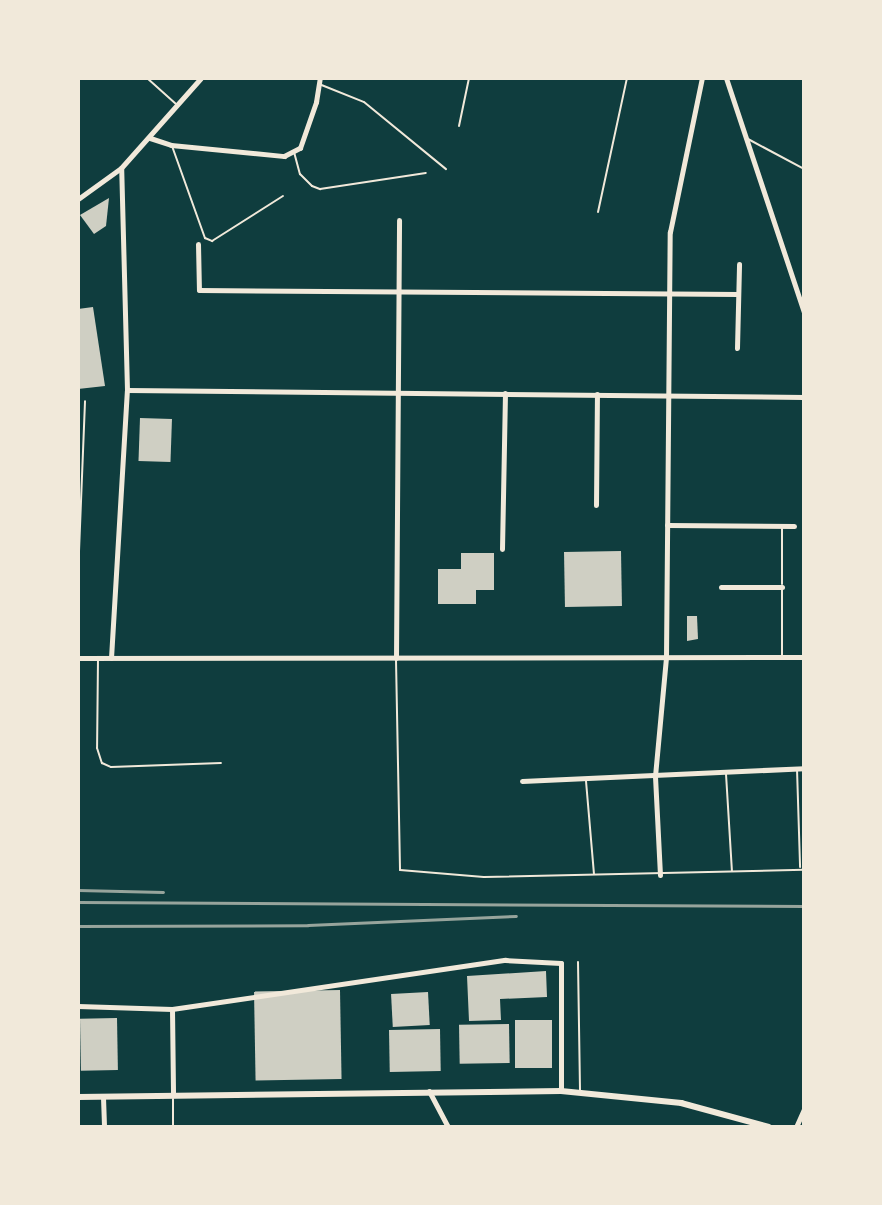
<!DOCTYPE html>
<style>
body{margin:0}
#map{position:relative;width:882px;height:1205px;overflow:hidden;background:#0f3d3e;font-family:"Source Sans 3",sans-serif}
div>[style]{position:absolute}
[style*='--x']{left:calc(var(--x)*1px);top:calc(var(--y)*1px);width:calc(var(--w)*1px);rotate:calc(var(--a)*1deg)}
.building>*{inset:0;background:#cfcfc3;transform-origin:0 0}
.service>*{height:2px;margin:-1px;padding:0 1px;transform-origin:1px;border-radius:1px;background:#f1e9da}
.minor>*{height:5px;margin:-2.5px;padding:0 2.5px;transform-origin:2.5px;border-radius:2.5px;background:#f1e9da}
.tertiary>*{height:6px;margin:-3px;padding:0 3px;transform-origin:3px;border-radius:3px;background:#f1e9da}
.rail>*{height:3px;margin:-1.5px;padding:0 1.5px;transform-origin:1.5px;border-radius:1.5px;background:#97a49c}
span{translate:-50% -50%;white-space:nowrap;text-align:center;line-height:1.15;-webkit-text-stroke:6px #f1e9da;paint-order:stroke}
.frame{position:absolute;inset:0;border:80px solid #f1e9da;pointer-events:none}
</style>
<div id="map">
<div class="building">
<i style="clip-path:polygon(109px 198px,106px 226px,94px 234px,80px 215px)"></i>
<i style="clip-path:polygon(93px 307px,105px 386px,78px 389px,78px 309px)"></i>
<i style="left:140px;top:418px;width:32px;height:43px;rotate:2deg"></i>
<i style="left:621px;top:551px;width:55px;height:57px;rotate:89deg"></i>
<i style="clip-path:polygon(461px 553px,494px 553px,494px 590px,476px 590px,476px 604px,438px 604px,438px 569px,461px 569px)"></i>
<i style="clip-path:polygon(687px 616px,697px 616px,698px 639px,687px 641px)"></i>
<i style="clip-path:polygon(546px 971px,547px 997px,500px 999px,501px 1020px,469px 1021px,467px 976px)"></i>
<i style="left:340px;top:990px;width:89px;height:86px;rotate:89deg"></i>
<i style="left:428px;top:992px;width:33px;height:37px;rotate:87deg"></i>
<i style="left:117px;top:1018px;width:52px;height:37px;rotate:89deg"></i>
<i style="left:515px;top:1020px;width:37px;height:48px"></i>
<i style="left:509px;top:1024px;width:39px;height:50px;rotate:89deg"></i>
<i style="left:440px;top:1029px;width:42px;height:51px;rotate:89deg"></i>
</div>
<div class="service">
<i style="--x:147;--y:78;--w:39;--a:42"></i>
<i style="--x:319;--y:84;--w:48;--a:21.8"></i>
<i style="--x:364;--y:102;--w:106;--a:39.3"></i>
<i style="--x:459;--y:126;--w:49;--a:-78.2"></i>
<i style="--x:748;--y:139;--w:64;--a:28.2"></i>
<i style="--x:172;--y:146;--w:98;--a:70.3"></i>
<i style="--x:205;--y:238;--w:8;--a:23"></i>
<i style="--x:212;--y:241;--w:84;--a:-32.4"></i>
<i style="--x:294;--y:152;--w:23;--a:75"></i>
<i style="--x:300;--y:174;--w:17;--a:45"></i>
<i style="--x:312;--y:186;--w:9;--a:21"></i>
<i style="--x:320;--y:189;--w:107;--a:-8.6"></i>
<i style="--x:598;--y:212;--w:137;--a:-77.8"></i>
<i style="--x:78;--y:576;--w:175;--a:-87.7"></i>
<i style="--x:782;--y:584;--w:58;--a:-90"></i>
<i style="--x:782;--y:656;--w:66;--a:-90"></i>
<i style="--x:98;--y:659;--w:89;--a:90.6"></i>
<i style="--x:97;--y:748;--w:16;--a:72"></i>
<i style="--x:102;--y:763;--w:10;--a:24"></i>
<i style="--x:111;--y:767;--w:110;--a:-2.1"></i>
<i style="--x:396;--y:660;--w:210;--a:88.9"></i>
<i style="--x:400;--y:870;--w:84;--a:4.8"></i>
<i style="--x:484;--y:877;--w:320;--a:-1.3"></i>
<i style="--x:797;--y:769;--w:98;--a:88.2"></i>
<i style="--x:726;--y:774;--w:97;--a:86.5"></i>
<i style="--x:586;--y:781;--w:93;--a:85.1"></i>
<i style="--x:578;--y:962;--w:131;--a:89.1"></i>
<i style="--x:173;--y:1099;--w:28;--a:90"></i>
</div>
<div class="minor">
<i style="--x:726;--y:78;--w:248;--a:71.6"></i>
<i style="--x:150;--y:138;--w:22;--a:18"></i>
<i style="--x:171;--y:145;--w:114;--a:5.6"></i>
<i style="--x:284;--y:156;--w:18;--a:-27"></i>
<i style="--x:300;--y:148;--w:49;--a:-70.8"></i>
<i style="--x:316;--y:102;--w:24;--a:-81"></i>
<i style="--x:78;--y:199;--w:53;--a:-35.8"></i>
<i style="--x:121;--y:168;--w:120;--a:-48.4"></i>
<i style="--x:198;--y:244;--w:46;--a:88.8"></i>
<i style="--x:199;--y:290;--w:539;--a:0.43"></i>
<i style="--x:737;--y:348;--w:84;--a:-88.6"></i>
<i style="--x:127;--y:390;--w:677;--a:0.59"></i>
<i style="--x:596;--y:505;--w:111;--a:-89.5"></i>
<i style="--x:667;--y:525;--w:127;--a:0.5"></i>
<i style="--x:502;--y:549;--w:156;--a:-88.9"></i>
<i style="--x:721;--y:587;--w:61;--a:0"></i>
<i style="--x:78;--y:658;--w:726;--a:-0.08"></i>
<i style="--x:111;--y:658;--w:268;--a:-86.6"></i>
<i style="--x:127;--y:390;--w:222;--a:-91.5"></i>
<i style="--x:396;--y:658;--w:438;--a:-89.6"></i>
<i style="--x:522;--y:781;--w:282;--a:-2.6"></i>
<i style="--x:660;--y:875;--w:99;--a:-92.9"></i>
<i style="--x:655;--y:776;--w:120;--a:-84.7"></i>
<i style="--x:666;--y:657;--w:425;--a:-89.5"></i>
<i style="--x:670;--y:232;--w:157;--a:-78.3"></i>
<i style="--x:78;--y:1006;--w:94;--a:1.8"></i>
<i style="--x:172;--y:1009;--w:337;--a:-8.4"></i>
<i style="--x:505;--y:960;--w:56;--a:3.1"></i>
<i style="--x:561;--y:963;--w:128;--a:90"></i>
<i style="--x:172;--y:1009;--w:85;--a:89.3"></i>
<i style="--x:429;--y:1091;--w:41;--a:62.2"></i>
<i style="--x:103;--y:1097;--w:30;--a:88"></i>
<i style="--x:796;--y:1127;--w:20;--a:-66"></i>
</div>
<div class="tertiary">
<i style="--x:78;--y:1097;--w:483;--a:-0.7"></i>
<i style="--x:561;--y:1091;--w:121;--a:5.7"></i>
<i style="--x:681;--y:1103;--w:91;--a:15.3"></i>
</div>
<div class="rail">
<i style="--x:78;--y:890;--w:85;--a:1.3"></i>
<i style="--x:78;--y:902;--w:726;--a:0.32"></i>
<i style="--x:78;--y:926;--w:230;--a:-0.2"></i>
<i style="--x:308;--y:925;--w:208;--a:-2.5"></i>
</div>
<div class="frame"></div>
</div>
